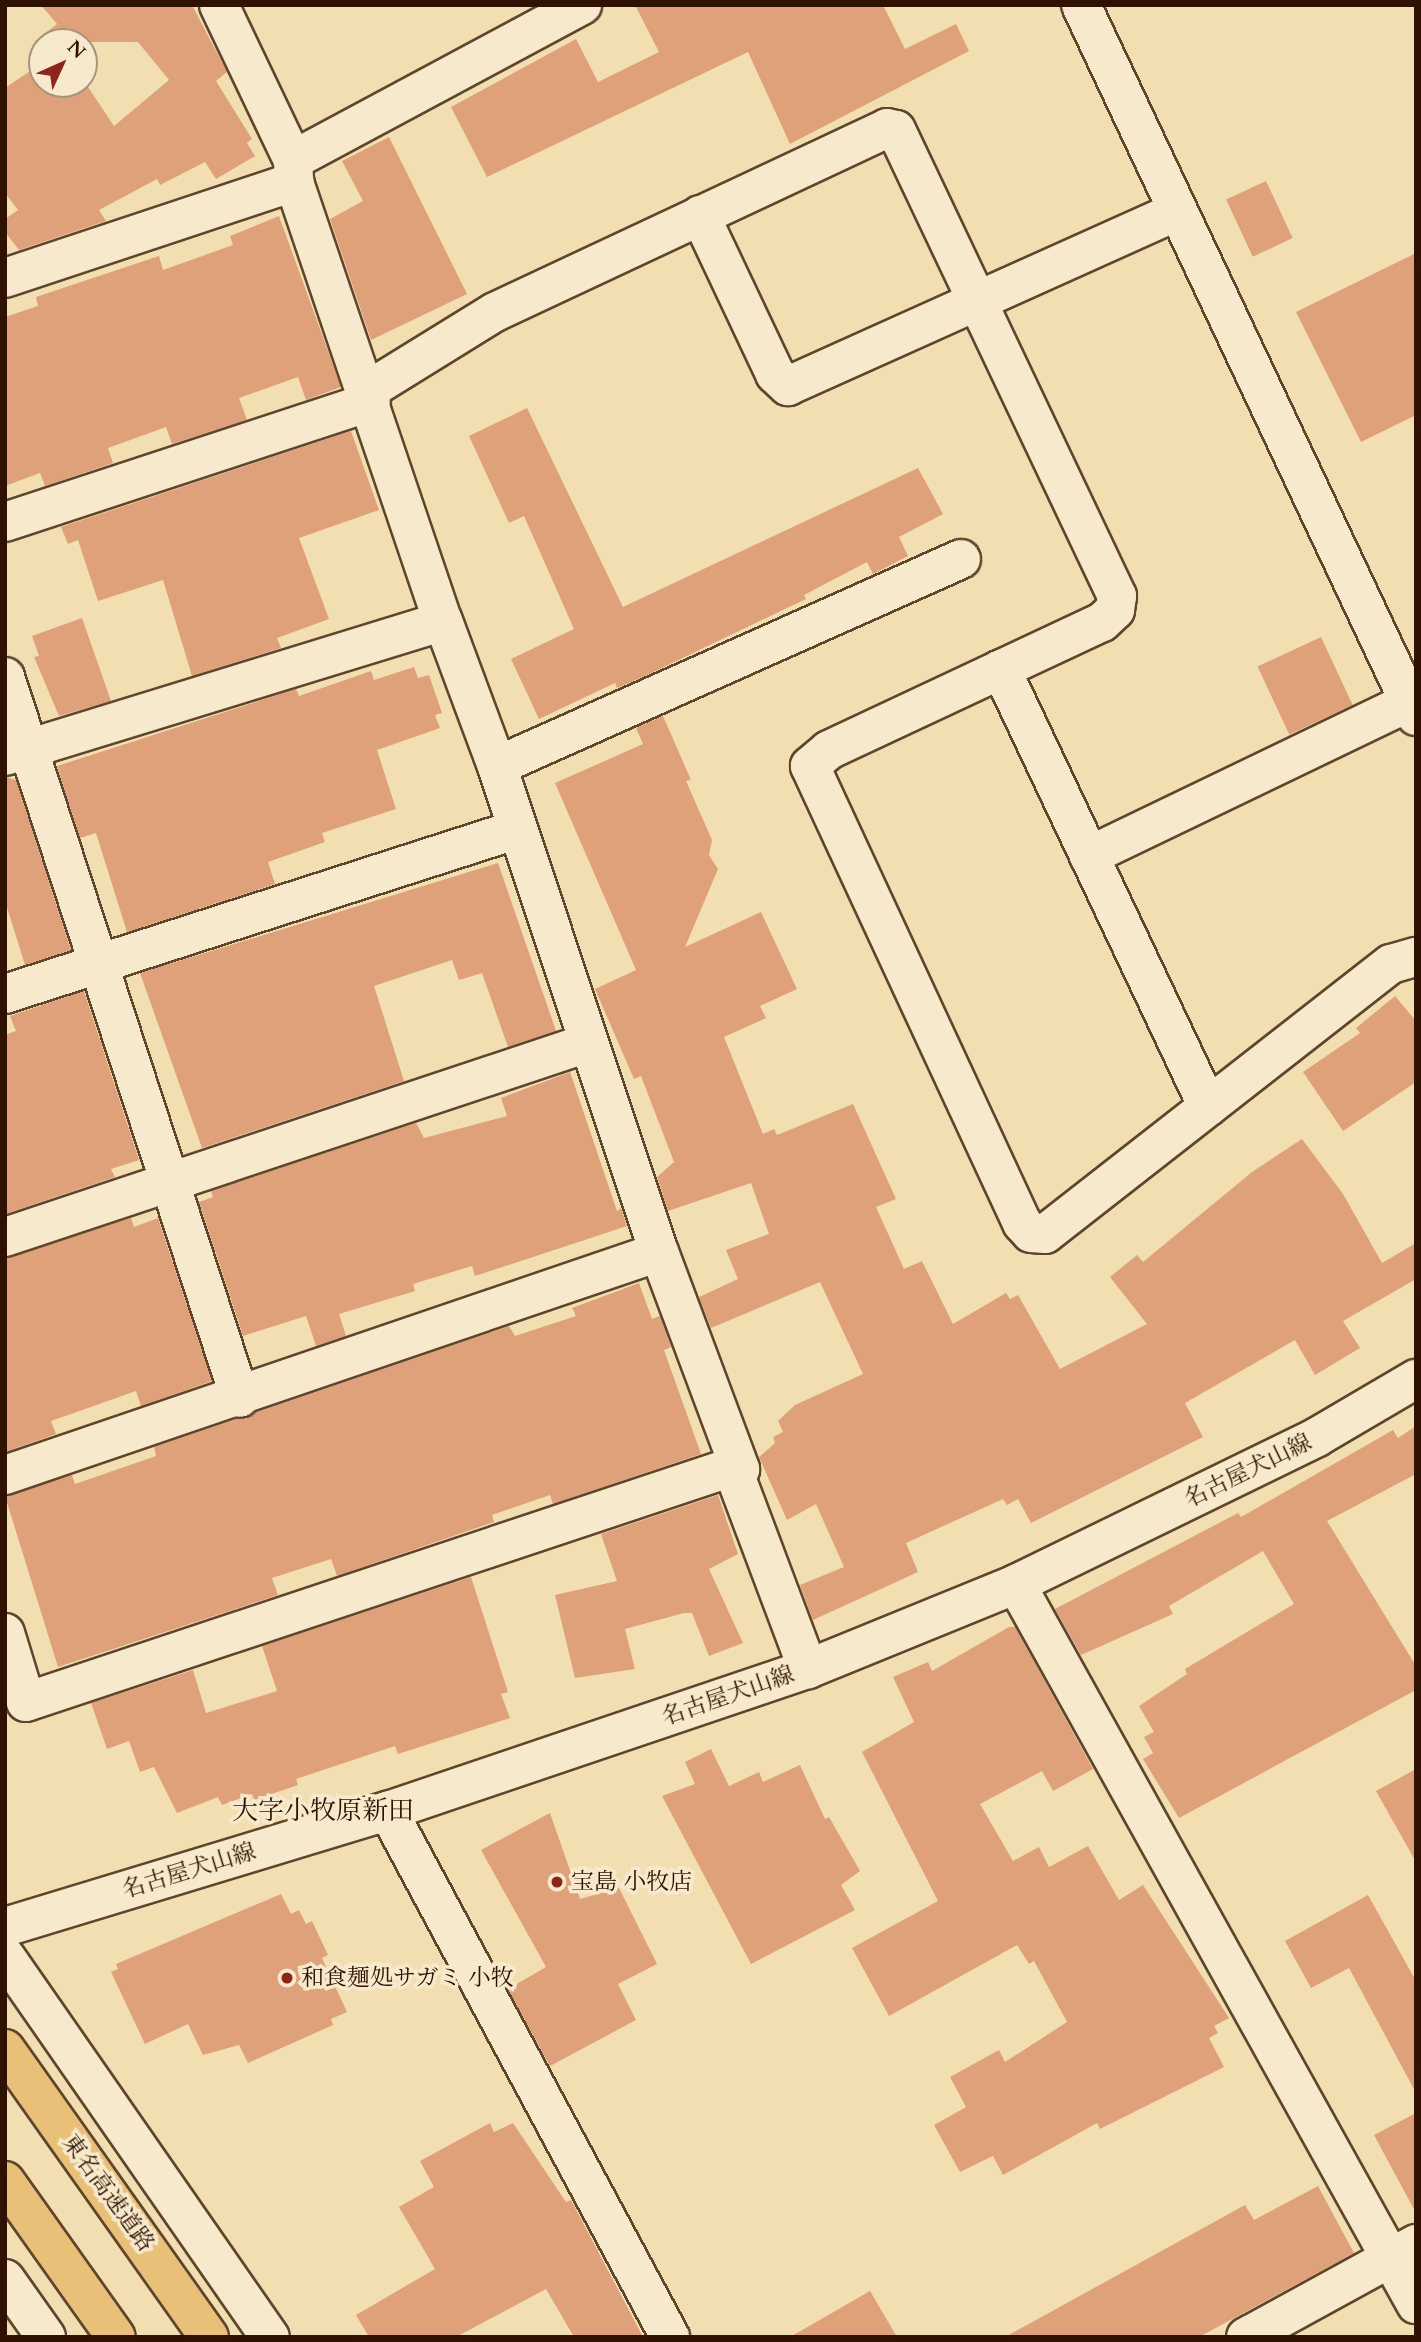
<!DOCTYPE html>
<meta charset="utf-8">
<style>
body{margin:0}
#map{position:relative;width:1421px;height:2342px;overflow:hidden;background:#f2dfb1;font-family:Cardo,"Noto Serif JP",serif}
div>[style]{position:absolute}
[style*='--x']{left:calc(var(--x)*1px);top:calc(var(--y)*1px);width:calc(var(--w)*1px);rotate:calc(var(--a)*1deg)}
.building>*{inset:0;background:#dea17a;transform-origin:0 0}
.roads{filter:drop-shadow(2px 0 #60452d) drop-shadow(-2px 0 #60452d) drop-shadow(0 2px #60452d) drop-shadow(0 -2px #60452d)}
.street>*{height:38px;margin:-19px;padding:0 19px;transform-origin:19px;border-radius:19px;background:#f7eacc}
.secondary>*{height:38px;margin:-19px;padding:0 19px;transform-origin:19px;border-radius:19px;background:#f7eacc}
.highway>*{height:38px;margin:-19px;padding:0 19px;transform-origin:19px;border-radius:19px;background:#e9c078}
.dots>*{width:19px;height:19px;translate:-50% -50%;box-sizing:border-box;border:4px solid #f7eacc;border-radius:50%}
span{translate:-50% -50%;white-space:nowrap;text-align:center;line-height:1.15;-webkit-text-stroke:7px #f7eacc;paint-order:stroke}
.street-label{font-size:23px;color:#2f1201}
.poi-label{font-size:23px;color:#2f1201}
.left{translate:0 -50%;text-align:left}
.quarter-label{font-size:26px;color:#2f1201}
.frame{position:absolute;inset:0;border:7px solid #2f1201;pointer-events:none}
.north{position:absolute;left:28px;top:28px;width:70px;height:70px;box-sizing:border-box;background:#f7eacc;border:2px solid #a7947b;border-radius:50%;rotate:45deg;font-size:19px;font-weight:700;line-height:28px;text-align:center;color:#2f1201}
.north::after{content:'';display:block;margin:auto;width:24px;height:32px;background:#8f2418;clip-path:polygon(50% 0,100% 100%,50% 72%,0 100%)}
</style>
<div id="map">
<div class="building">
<i style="clip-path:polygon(41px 5px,192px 5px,227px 72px,216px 81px,252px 139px,247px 143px,255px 156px,216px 179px,205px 162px,160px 185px,157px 179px,99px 210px,106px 221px,19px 250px,5px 232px,5px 219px,18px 210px,5px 193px,5px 88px,42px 63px,42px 84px,84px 81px,114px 126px,169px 80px,138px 42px,34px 42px,57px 24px)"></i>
<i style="clip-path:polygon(635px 5px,883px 5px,905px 49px,956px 24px,969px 51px,790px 144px,748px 52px,487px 177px,451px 107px,576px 39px,598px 82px,659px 52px)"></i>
<i style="clip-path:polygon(389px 137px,467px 294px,371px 340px,330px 219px,363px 201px,342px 161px)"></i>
<i style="left:1266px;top:181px;width:63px;height:44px;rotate:65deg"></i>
<i style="clip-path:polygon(279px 216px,341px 387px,306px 400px,298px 377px,239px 398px,247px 420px,172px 444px,166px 427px,108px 448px,113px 463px,45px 486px,40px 473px,5px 486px,5px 317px,38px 306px,36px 297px,159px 256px,163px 270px,233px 245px,230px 236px)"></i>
<i style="clip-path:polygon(1416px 253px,1416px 415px,1361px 442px,1296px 312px)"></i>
<i style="clip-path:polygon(527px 408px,623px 607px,918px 468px,943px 514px,899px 537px,908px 556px,873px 574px,867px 562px,804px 595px,806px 599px,645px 676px,617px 688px,615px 683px,539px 719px,511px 659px,574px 629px,524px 516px,509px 523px,469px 436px)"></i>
<i style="clip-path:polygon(351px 431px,379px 510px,299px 538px,329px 619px,277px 638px,281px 648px,192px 676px,163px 580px,98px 601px,78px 540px,68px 544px,61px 527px)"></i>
<i style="clip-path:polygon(82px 618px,111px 701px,59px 716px,34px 657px,39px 656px,32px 636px)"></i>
<i style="left:1321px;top:637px;width:75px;height:70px;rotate:65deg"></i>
<i style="clip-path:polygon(414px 667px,418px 678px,429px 675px,442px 713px,435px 715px,440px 728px,377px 750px,396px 809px,322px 833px,325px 842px,268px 862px,275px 884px,127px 932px,96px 833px,80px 838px,57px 766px,296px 689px,299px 696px,371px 671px,374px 680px)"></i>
<i style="clip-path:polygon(663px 716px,691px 780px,686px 781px,712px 840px,709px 855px,718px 869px,685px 947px,761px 912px,797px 989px,760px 1006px,766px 1018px,724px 1037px,763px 1134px,774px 1129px,777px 1135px,853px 1104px,896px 1199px,876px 1207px,904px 1269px,922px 1261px,953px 1324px,1006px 1293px,1010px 1299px,1018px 1295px,1060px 1369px,1147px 1324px,1110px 1277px,1137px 1255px,1143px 1262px,1252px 1172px,1302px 1139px,1343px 1194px,1382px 1263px,1416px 1243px,1416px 1279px,1343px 1321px,1360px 1348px,1315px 1375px,1295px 1340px,1185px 1403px,1203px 1437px,1031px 1523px,1018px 1499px,1007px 1505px,1003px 1499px,906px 1543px,918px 1572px,813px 1620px,800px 1585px,844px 1567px,816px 1504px,787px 1520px,759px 1457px,775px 1443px,773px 1437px,783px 1432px,778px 1421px,795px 1405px,863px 1374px,820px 1282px,711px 1328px,699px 1297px,738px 1279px,726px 1250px,769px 1234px,751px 1183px,668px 1211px,657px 1177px,674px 1162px,641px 1076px,634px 1079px,595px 989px,636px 970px,555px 783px,643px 744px,636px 728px)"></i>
<i style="clip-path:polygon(5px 777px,16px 780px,71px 950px,25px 965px,5px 901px)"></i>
<i style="clip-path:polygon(498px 863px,556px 1031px,508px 1047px,482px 973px,459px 980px,452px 960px,374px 986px,404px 1081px,202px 1148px,140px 973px)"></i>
<i style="clip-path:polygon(84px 991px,139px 1160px,111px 1169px,115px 1177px,5px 1214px,5px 1035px,16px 1031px,10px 1016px)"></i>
<i style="clip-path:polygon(1395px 996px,1416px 1021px,1416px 1082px,1343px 1131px,1303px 1072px,1360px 1033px,1356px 1028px)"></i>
<i style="clip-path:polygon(570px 1072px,617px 1211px,621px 1208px,627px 1226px,475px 1276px,472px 1266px,413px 1284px,415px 1291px,339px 1314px,346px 1336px,316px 1346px,306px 1316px,243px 1336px,199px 1202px,213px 1197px,211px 1191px,416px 1123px,424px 1138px,507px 1116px,501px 1098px)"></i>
<i style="clip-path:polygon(131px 1218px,134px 1227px,158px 1218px,212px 1381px,141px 1406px,136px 1391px,51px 1421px,56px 1434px,5px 1452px,5px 1258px)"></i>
<i style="clip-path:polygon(639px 1283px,652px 1319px,660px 1316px,671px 1347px,664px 1350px,701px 1454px,553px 1504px,550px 1495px,492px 1515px,494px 1522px,337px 1576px,331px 1559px,272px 1578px,278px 1595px,58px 1667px,5px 1496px,72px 1475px,75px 1484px,156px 1456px,154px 1447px,509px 1326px,515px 1336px,576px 1316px,572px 1308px)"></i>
<i style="clip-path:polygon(1416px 1426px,1416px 1474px,1327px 1521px,1416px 1666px,1416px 1690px,1179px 1818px,1143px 1759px,1153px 1753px,1144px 1737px,1154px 1732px,1139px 1706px,1187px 1674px,1185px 1669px,1294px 1604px,1263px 1551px,1169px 1606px,1173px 1614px,1081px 1655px,1055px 1609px,1238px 1513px,1241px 1517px,1393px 1430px,1398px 1438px)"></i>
<i style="clip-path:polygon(718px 1495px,738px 1554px,709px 1569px,743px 1643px,709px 1656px,692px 1613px,684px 1613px,625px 1629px,635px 1669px,575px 1678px,555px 1595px,617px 1581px,601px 1534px)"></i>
<i style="clip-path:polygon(471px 1577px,508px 1692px,501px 1694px,510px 1718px,398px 1754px,395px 1746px,296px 1779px,298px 1785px,254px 1800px,252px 1794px,222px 1805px,218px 1797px,177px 1813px,154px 1767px,140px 1772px,129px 1741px,107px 1749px,91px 1703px,193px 1670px,206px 1713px,277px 1691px,262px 1646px)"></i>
<i style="clip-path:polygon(1009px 1627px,1015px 1627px,1093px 1769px,1053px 1791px,1042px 1771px,980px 1804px,1013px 1861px,1039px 1847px,1049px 1867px,1088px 1846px,1119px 1900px,1143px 1885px,1229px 2018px,1214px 2026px,1218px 2033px,1209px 2038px,1224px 2067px,1100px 2129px,1097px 2123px,1003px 2175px,993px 2156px,960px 2172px,934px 2125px,966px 2107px,950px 2077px,999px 2050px,1005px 2062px,1067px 2022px,1034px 1961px,1029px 1964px,1017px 1945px,889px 2016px,852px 1948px,938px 1901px,862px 1752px,914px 1722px,893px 1677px,928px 1662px,932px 1671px)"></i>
<i style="clip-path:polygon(711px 1749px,729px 1786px,759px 1772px,763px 1782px,800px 1765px,825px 1819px,829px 1817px,860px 1871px,841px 1885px,855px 1910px,751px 1964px,662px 1796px,695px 1784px,685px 1762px)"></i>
<i style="clip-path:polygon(1416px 1769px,1416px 1862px,1376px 1791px)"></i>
<i style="clip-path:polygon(550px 1813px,580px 1899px,619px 1888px,657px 1964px,618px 1984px,636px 2020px,550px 2066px,508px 1989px,546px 1967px,481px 1850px)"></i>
<i style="clip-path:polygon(281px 1894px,291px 1914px,299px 1910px,306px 1924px,312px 1921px,328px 1955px,322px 1958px,347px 2012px,331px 2019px,333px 2025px,248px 2063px,239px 2045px,203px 2055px,188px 2024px,145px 2044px,111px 1972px,118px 1969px,116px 1964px)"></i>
<i style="clip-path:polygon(1368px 1895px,1416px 1981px,1416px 2093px,1349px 1968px,1311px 1988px,1285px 1941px)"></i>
<i style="clip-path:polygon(1416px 2113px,1416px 2213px,1374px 2135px)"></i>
<i style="clip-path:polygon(490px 2123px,494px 2132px,513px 2123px,566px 2202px,571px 2200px,643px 2337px,574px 2337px,546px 2289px,456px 2337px,369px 2337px,356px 2315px,435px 2269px,399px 2207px,434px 2187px,420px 2161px)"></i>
<i style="clip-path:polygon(1318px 2186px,1354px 2253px,1199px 2337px,1005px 2337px,1245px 2205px,1254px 2220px)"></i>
<i style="clip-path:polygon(870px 2291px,897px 2337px,790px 2337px)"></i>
</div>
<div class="roads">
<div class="street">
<i style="--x:219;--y:5;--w:172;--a:64.5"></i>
<i style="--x:293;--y:160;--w:22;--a:87"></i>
<i style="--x:294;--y:182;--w:464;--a:71.3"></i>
<i style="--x:443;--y:621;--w:155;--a:69.6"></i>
<i style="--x:497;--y:766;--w:512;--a:71.57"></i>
<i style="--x:659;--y:1252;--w:232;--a:69.5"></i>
<i style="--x:740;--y:1469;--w:8;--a:-166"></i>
<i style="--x:732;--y:1467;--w:216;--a:69.4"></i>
<i style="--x:1081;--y:5;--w:786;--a:64.77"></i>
<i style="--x:293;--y:160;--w:328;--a:-28.2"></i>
<i style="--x:700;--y:215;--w:176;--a:64.7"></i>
<i style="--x:775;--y:374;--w:18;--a:43"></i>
<i style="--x:788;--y:386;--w:427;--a:-24.2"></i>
<i style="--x:5;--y:278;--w:305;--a:-18.4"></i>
<i style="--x:367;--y:391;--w:150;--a:-31.7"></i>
<i style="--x:495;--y:312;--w:433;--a:-25.1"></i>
<i style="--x:887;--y:128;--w:9;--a:13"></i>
<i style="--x:896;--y:130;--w:516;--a:64.63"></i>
<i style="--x:1117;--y:596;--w:14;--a:98"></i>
<i style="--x:1115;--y:610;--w:18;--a:137"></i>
<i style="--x:1102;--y:622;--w:302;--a:154.9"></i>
<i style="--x:829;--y:750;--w:25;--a:140"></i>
<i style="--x:810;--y:766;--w:504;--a:65.11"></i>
<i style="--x:1022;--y:1223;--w:13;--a:48"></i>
<i style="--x:1031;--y:1233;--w:14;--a:4"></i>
<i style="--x:1045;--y:1234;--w:439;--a:-38"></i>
<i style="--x:1391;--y:964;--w:26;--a:-16"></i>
<i style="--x:5;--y:522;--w:385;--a:-18.2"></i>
<i style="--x:1001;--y:669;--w:484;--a:64.7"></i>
<i style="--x:5;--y:677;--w:758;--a:71.95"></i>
<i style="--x:5;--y:756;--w:458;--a:-17.1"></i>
<i style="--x:497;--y:766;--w:508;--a:-24.04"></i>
<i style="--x:1089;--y:856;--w:357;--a:-25.7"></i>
<i style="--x:5;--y:994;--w:539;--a:-17.83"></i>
<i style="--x:5;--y:1237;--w:614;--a:-18.41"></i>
<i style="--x:5;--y:1475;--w:691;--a:-18.83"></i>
<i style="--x:1016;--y:1584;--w:824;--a:60.95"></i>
<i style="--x:5;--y:1633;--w:72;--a:73.1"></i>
<i style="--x:26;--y:1702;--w:744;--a:-18.41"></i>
<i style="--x:388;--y:1811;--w:597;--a:61.8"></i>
<i style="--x:5;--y:1956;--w:464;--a:55.2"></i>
<i style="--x:5;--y:2279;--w:71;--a:54.7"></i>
<i style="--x:1246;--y:2337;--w:194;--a:-28.7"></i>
</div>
<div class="secondary">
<i style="--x:5;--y:1927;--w:400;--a:-16.9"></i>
<i style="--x:388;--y:1811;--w:443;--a:-18.7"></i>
<i style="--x:808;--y:1669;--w:225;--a:-22.2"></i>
<i style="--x:1016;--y:1584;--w:335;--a:-26"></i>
<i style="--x:1317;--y:1437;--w:115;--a:-30.4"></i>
</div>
<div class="highway">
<i style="--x:5;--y:2049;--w:353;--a:54.7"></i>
<i style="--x:5;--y:2181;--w:191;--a:54.6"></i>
</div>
</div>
<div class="dots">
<i style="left:557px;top:1882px;background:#8f2418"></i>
<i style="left:287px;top:1978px;background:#8f2418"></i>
</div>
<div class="street-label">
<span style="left:1248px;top:1471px;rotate:-26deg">名古屋犬山線</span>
<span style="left:728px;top:1696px;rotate:-19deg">名古屋犬山線</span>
<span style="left:189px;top:1871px;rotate:-17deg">名古屋犬山線</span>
<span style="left:108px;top:2193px;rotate:54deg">東名高速道路</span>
</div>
<div class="poi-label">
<span class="left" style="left:571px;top:1882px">宝島 小牧店</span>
<span class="left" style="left:301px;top:1978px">和食麺処サガミ 小牧</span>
</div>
<div class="quarter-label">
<span style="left:323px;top:1811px">大字小牧原新田</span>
</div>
<div class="frame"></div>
<div class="north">N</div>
</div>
